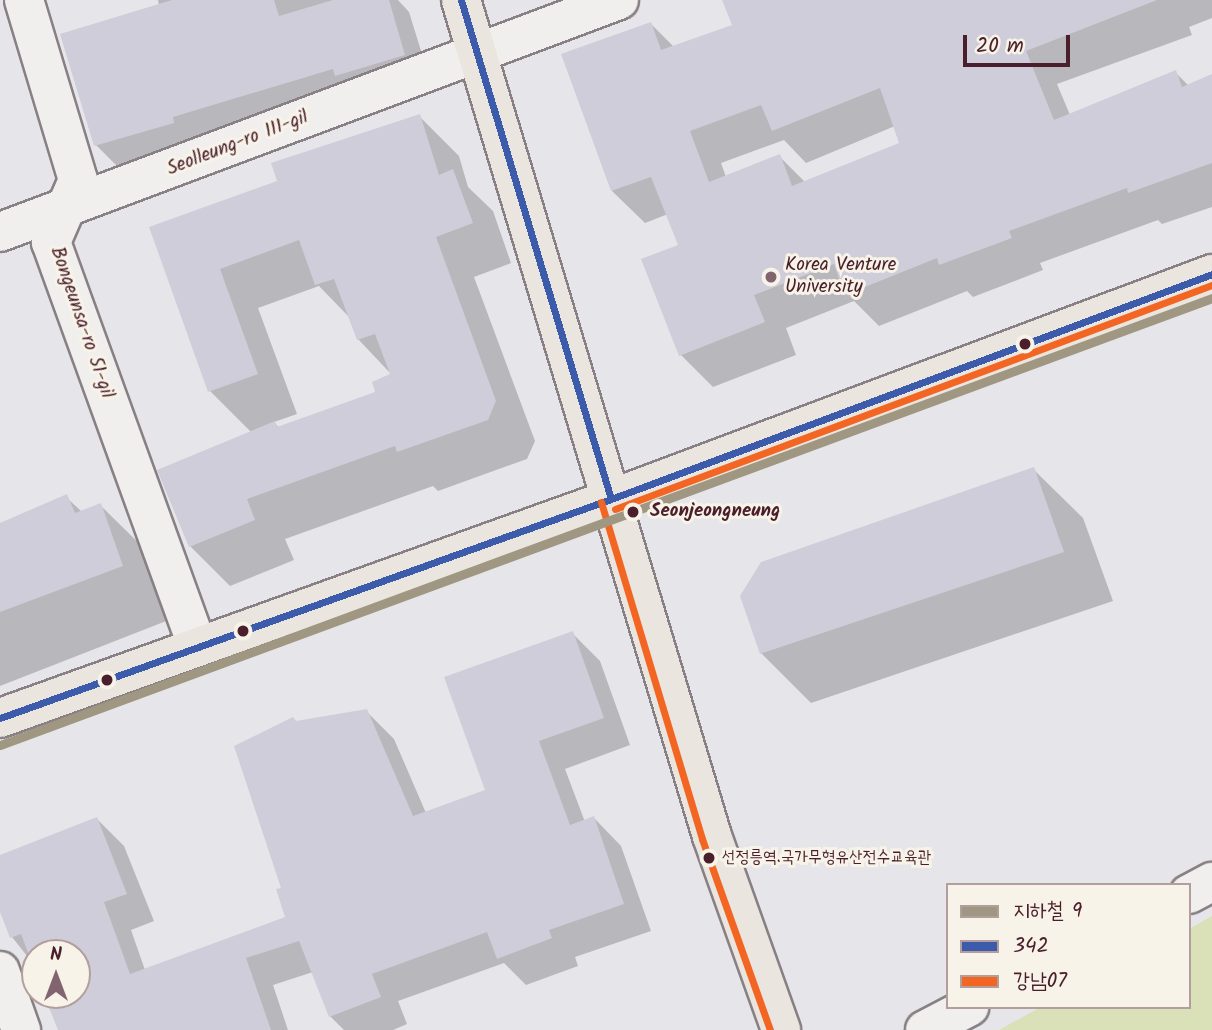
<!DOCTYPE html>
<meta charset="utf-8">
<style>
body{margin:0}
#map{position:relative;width:1212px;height:1030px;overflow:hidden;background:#e6e5ea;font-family:Kalam,"Poor Story",sans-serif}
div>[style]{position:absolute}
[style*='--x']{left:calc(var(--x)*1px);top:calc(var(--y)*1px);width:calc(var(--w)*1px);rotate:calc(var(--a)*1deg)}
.green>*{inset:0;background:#dae1b8}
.shadow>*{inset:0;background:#0003}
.building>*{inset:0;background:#cfcdd9}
.roads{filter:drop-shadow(2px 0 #888084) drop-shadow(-2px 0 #888084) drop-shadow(0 2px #888084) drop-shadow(0 -2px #888084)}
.minor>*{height:38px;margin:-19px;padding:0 19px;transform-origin:19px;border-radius:19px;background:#f0efed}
.major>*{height:38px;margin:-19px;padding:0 19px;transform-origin:19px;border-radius:19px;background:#eae6df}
.bus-1>*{height:7px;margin:-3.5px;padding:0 3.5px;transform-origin:3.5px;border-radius:3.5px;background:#3d5bab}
.bus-2>*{height:7px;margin:-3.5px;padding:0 3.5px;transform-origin:3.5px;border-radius:3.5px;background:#f26522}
.metro-1>*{height:9px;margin:-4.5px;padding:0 4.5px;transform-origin:4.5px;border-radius:4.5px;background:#a09782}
.dots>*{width:19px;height:19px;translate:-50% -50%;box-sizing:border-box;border:4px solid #f7f3e8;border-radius:50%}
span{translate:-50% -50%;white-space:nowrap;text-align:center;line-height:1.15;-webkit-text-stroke:6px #f7f3e8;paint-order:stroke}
.bus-label{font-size:17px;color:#4a1f2b}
.left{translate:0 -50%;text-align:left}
.street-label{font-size:19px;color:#4a1f2b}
.poi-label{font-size:19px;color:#4a1f2b}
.stop-label{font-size:19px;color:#4a1f2b;font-weight:700}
.legend{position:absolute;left:946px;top:883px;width:245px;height:126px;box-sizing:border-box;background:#f7f3e8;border:2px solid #b29e9c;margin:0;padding:9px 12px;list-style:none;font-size:21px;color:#4a1f2b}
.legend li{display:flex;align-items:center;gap:14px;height:35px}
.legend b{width:35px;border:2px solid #b29e9c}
.north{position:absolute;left:21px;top:939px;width:70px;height:70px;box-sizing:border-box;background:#f7f3e8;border:2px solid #b29e9c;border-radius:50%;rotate:0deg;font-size:19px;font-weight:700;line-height:28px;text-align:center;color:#4a1f2b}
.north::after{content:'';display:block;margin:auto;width:24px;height:32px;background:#81646e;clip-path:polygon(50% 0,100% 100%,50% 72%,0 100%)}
.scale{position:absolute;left:963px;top:35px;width:107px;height:32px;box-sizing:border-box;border:4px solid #4a1f2b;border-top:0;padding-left:9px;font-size:21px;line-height:24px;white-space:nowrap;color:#4a1f2b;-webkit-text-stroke:5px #f7f3e8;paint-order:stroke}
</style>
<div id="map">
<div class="green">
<i style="clip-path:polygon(1212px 916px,1212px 1030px,999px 1030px,1041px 1007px,1189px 1007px,1189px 929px)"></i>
</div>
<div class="shadow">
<i style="clip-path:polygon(158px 0,398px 0,409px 12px,430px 80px,121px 170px,96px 145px,159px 5px)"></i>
<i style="clip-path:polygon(evenodd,724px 0,1212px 0,1212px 18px,1189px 27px,1192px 35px,1057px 84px,1070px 115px,1175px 72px,1189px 86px,1212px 76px,1212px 207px,1162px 224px,1158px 220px,1040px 263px,1043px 270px,973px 297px,967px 291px,879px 326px,854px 301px,786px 328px,796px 355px,713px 387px,681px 355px,680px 246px,668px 214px,645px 223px,612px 191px,651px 24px,674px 47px,734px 26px,724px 0,895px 126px,901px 144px,806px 183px,779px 156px,726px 177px,721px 163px,784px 140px,806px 163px,895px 126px)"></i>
<i style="clip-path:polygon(evenodd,419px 116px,459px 156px,468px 187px,493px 211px,511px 263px,474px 277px,535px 441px,527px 459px,438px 491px,433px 486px,285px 539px,294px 560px,230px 586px,190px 546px,252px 433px,210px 391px,151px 228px,280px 182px,419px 116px,319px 286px,350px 318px,358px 339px,392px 375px,377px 393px,279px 428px,274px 422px,297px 414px,258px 308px,319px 286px)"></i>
<i style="clip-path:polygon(1033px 469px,1083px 518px,1113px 601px,811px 703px,761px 653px)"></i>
<i style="clip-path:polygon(66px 497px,82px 512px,100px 505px,152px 556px,174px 618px,0 686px,0 525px)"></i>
<i style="clip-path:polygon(572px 633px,600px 661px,630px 745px,565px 769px,585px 822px,594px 818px,621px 846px,651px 931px,575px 957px,578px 966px,526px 985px,504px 963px,398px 1001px,407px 1024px,393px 1030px,344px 1030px,330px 1016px,313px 972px,273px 985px,288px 1030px,60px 1030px,46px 995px,77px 995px,77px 953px,35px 953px,35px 966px,12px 937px,0 908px,0 857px,97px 819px,124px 846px,154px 921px,131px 930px,145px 970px,287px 918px,283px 889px,296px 723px,366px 711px,394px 739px,426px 813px,488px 791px)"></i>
</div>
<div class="building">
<i style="clip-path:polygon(172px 0,274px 0,279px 16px,333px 0,389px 0,405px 55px,335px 76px,333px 69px,173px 117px,174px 123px,94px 146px,60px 34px)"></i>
<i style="clip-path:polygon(evenodd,722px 0,1157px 0,1026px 51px,1054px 120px,1176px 70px,1182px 87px,1212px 74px,1212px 163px,1128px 193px,1127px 188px,1009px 231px,1012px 238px,939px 265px,937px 258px,845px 295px,834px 264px,754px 295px,765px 322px,679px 356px,641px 259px,678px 245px,651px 177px,611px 191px,561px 54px,651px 22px,661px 50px,732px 25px,722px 0,880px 88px,899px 143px,792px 186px,780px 154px,709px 182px,690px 131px,761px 105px,772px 131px,880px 88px)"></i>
<i style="clip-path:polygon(420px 114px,439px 175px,453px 169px,473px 223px,436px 237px,496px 401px,488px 420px,397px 452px,395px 446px,247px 499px,255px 520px,189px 547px,157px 470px,275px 421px,277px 427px,375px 392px,372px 382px,390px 374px,375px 334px,357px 340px,334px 279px,315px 285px,299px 240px,220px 269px,258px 374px,208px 392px,149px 227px,277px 181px,271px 163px)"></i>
<i style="clip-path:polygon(1034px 467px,1064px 552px,760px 654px,740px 596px,761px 562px)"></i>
<i style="clip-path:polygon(67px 494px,75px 513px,101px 503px,123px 566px,0 612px,0 523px)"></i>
<i style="clip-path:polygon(573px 631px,604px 718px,539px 741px,570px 825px,594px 816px,624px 904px,549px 930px,552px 938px,497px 959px,487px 932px,372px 974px,381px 997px,329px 1017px,299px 941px,246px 958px,271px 1030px,58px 1030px,44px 995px,77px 995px,77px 953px,35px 953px,35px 971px,21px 934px,10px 938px,0 912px,0 855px,97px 817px,127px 894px,104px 902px,130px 974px,285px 917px,276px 889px,281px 888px,234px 746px,293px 717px,296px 721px,367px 709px,413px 816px,485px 790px,444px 677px)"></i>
</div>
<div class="roads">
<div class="minor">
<i style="--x:24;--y:0;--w:188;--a:73.3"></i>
<i style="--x:78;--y:180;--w:68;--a:113.5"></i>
<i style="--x:51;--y:242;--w:429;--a:70.1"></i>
<i style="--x:0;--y:232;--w:661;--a:-20.55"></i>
<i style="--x:1189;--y:894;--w:26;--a:-28"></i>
<i style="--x:0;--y:971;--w:63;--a:70.4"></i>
<i style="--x:925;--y:1030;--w:50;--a:-27.6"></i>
</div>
<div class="major">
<i style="--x:461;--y:0;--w:873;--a:73.29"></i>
<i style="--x:712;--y:836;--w:206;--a:70.4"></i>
<i style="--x:0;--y:718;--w:649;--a:-19.72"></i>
<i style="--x:611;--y:499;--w:642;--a:-20.52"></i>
</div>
</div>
<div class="bus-1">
<i style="--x:461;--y:0;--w:521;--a:73.27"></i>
<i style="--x:0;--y:718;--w:649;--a:-19.72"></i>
<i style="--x:611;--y:499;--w:642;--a:-20.52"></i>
</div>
<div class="bus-2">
<i style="--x:601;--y:502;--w:352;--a:73.3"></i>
<i style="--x:702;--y:839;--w:203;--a:70.4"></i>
<i style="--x:615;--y:509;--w:638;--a:-20.57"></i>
</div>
<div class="metro-1">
<i style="--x:0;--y:745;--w:1292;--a:-20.24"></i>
</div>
<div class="dots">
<i style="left:771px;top:277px;background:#81646e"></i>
<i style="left:1025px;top:344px;background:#4a1f2b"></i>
<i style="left:633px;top:512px;background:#4a1f2b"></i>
<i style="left:243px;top:631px;background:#4a1f2b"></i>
<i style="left:107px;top:680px;background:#4a1f2b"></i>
<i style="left:709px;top:858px;background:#4a1f2b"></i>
</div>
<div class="bus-label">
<span class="left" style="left:722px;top:858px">선정릉역.국가무형유산전수교육관</span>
</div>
<div class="street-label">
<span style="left:238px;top:144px;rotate:-21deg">Seolleung-ro 111-gil</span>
<span style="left:81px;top:323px;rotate:71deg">Bongeunsa-ro 51-gil</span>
</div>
<div class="poi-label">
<span class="left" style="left:785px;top:277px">Korea Venture<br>University</span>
</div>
<div class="stop-label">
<span class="left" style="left:650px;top:512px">Seonjeongneung</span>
</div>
<ul class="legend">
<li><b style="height:9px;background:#a09782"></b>지하철 9</li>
<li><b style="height:9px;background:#3d5bab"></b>342</li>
<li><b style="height:9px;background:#f26522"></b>강남07</li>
</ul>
<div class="north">N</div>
<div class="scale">20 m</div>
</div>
